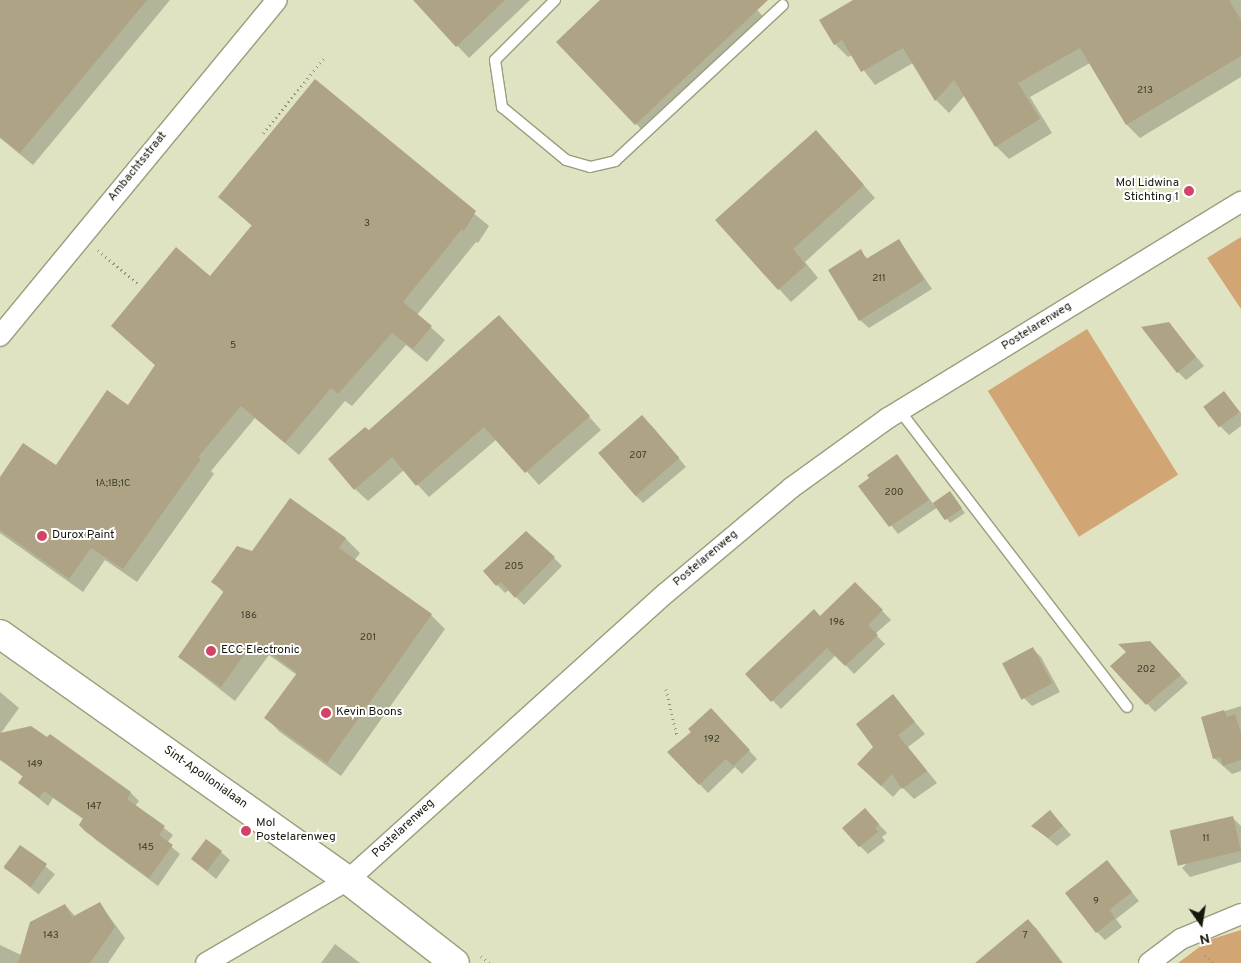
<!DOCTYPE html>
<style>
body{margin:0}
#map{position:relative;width:1241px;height:963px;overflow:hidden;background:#e0e3c1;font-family:Overpass,sans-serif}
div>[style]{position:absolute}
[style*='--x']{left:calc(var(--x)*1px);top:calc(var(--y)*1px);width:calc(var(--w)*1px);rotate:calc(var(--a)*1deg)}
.green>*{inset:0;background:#d1a674;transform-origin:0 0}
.shadow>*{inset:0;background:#0003;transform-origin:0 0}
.building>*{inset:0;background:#aea384;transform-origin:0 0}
.path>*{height:3px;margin-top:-1.5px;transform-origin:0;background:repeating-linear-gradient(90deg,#8f9178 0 1px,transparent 0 5px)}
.roads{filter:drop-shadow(1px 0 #9b9d7d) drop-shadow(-1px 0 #9b9d7d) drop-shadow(0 1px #9b9d7d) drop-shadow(0 -1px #9b9d7d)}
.lane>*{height:10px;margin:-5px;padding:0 5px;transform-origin:5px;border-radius:5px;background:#fff}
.street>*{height:20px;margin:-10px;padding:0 10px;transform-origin:10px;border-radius:10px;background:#fff}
.secondary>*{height:28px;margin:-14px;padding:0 14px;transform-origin:14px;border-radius:14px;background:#fff}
.dots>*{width:14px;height:14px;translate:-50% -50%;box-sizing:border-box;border:2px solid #fff;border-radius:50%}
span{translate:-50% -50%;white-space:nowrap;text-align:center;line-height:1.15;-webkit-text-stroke:4px #fff;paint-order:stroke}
.number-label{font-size:10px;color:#3d3b2a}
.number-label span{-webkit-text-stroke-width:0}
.street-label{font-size:12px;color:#17180c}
.poi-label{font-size:12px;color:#17180c}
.right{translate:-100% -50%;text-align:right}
.left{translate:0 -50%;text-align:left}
.north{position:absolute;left:1176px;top:898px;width:50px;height:50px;-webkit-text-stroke:4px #fff;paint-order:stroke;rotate:167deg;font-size:14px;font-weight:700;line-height:20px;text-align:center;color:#17180c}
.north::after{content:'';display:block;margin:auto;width:18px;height:22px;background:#17180c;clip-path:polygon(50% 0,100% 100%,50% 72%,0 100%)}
</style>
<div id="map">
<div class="green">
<i style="clip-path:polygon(1241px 237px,1241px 309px,1207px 258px)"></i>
<i style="left:1087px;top:329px;width:172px;height:117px;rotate:58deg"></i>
<i style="clip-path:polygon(1241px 930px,1241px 963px,1178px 963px,1209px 940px)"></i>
</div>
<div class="shadow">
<i style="clip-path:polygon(0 0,170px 0,33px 165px,0 138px)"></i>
<i style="clip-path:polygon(414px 0,530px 0,469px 58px)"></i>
<i style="clip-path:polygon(602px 0,748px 0,769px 23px,649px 137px,558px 43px)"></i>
<i style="clip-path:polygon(856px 0,1241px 0,1241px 77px,1140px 138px,1127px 125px,1090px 63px,1030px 97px,1052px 133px,1009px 159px,996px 146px,965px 95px,949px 113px,936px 100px,913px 63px,875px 85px,852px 55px,848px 57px,835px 44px,821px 21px)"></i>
<i style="clip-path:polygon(315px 81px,489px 226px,478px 243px,476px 242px,417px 315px,445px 340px,427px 362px,406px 345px,352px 406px,345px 401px,299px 455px,255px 418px,211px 471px,214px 474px,137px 582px,105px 560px,83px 592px,0 533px,0 477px,56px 466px,128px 407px,156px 366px,112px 326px,211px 278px,253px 227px,220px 197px)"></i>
<i style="clip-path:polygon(828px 144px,875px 198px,805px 262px,818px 278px,791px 302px,716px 220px)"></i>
<i style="clip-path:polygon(899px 240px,932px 289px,869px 328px,860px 320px,860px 251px,868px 259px)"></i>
<i style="clip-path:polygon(1169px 324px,1204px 366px,1186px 380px,1178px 372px)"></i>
<i style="clip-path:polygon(511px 329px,601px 430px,539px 485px,497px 439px,429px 497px,404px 470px,368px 501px,355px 489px)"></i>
<i style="clip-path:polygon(1224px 393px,1241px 413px,1241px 426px,1229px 435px,1221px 427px)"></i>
<i style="clip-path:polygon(651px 425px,686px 467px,643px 503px,635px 495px)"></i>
<i style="clip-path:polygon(897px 455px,934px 505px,950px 493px,965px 513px,950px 523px,938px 507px,898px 534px,860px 486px)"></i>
<i style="clip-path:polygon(290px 499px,346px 539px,360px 553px,354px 561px,431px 615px,445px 629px,341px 776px,280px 732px,266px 718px,297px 675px,269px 655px,235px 701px,179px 657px,224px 593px,213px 582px,253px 553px)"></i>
<i style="clip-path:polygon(554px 558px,562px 566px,524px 605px,509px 590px,505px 593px,485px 572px)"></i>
<i style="clip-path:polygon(855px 583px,891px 620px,875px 634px,885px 644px,854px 674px,836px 655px,781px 709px,747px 674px,820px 617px)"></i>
<i style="clip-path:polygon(1033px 649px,1041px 657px,1060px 692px,1032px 706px,1024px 698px)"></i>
<i style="clip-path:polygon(1158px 650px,1188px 683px,1155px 712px,1112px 666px)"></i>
<i style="clip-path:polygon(0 692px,19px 708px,1px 733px,0 733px)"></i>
<i style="clip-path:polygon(893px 696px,925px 734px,908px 747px,937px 783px,914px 799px,902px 787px,893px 797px,870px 775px,874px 747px)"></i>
<i style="clip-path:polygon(1241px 706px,1241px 771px,1232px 774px,1214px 758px,1203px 718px)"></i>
<i style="clip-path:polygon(711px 710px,757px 759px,742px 774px,735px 767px,708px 793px,669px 752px,693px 732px)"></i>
<i style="clip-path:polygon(50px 736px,131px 793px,139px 801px,135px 806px,173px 835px,167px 843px,180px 854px,158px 886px,96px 840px,87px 831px,83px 819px,53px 798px,48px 806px,20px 783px,23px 777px,5px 762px)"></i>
<i style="clip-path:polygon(1050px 811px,1071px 835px,1057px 846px,1033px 826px)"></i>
<i style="clip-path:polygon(873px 818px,887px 833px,882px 837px,885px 841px,868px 854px,860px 846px)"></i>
<i style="clip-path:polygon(1233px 818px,1241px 826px,1241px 862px,1190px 877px,1182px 868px)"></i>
<i style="left:20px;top:846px;width:45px;height:26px;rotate:39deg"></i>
<i style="clip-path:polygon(221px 852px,230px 860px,216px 879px,192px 859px)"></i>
<i style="clip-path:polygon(1107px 862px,1139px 901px,1116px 919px,1122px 927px,1105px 940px,1097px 932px)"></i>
<i style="clip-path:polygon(100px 904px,125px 938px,108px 963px,0 963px,0 945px,21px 955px,65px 905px,75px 916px)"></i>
<i style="clip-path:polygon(1028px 920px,1037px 929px,1063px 963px,997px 963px)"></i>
<i style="clip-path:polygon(335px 944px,360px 963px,321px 963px)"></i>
</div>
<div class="building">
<i style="clip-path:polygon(0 0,147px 0,20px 153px,0 137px)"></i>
<i style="clip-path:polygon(413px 0,505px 0,456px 47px)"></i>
<i style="clip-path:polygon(600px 0,768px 0,635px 125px,556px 42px)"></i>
<i style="clip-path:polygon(853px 0,1229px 0,1241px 20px,1241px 56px,1126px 125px,1080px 48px,1018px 83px,1040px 119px,995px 147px,954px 80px,935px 101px,903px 48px,861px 72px,842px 40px,834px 45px,819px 20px)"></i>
<i style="clip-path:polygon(315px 79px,476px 211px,464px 231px,462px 229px,403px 302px,432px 326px,413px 349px,392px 333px,338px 394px,331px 388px,285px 443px,241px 406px,198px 457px,201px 459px,123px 569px,91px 548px,69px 579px,0 530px,0 477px,23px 443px,56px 465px,107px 390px,128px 405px,155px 365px,111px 326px,176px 247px,210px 276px,252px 225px,218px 197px)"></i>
<i style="clip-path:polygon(816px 130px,864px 185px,793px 249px,806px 265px,778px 290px,715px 220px)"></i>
<i style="clip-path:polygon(899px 239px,924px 280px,859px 321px,828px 270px,861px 249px,866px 259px)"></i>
<i style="clip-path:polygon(499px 315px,590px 416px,525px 473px,484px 427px,416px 486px,392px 457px,354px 490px,328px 459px,365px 427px,369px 430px)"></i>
<i style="clip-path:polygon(1169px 322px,1196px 357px,1177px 373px,1141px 327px)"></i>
<i style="left:1224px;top:391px;width:26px;height:26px;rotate:53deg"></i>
<i style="left:642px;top:415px;width:57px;height:58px;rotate:49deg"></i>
<i style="clip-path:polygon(897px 454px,929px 500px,889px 527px,858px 486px,869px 478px,867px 475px)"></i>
<i style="left:950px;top:491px;width:21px;height:21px;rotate:55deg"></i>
<i style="clip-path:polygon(290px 498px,346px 538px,339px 548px,432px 614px,327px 763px,264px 718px,297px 673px,254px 641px,221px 687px,178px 657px,224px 591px,211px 582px,237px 546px,252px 551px)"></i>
<i style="clip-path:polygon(526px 531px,555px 557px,515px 598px,501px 582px,496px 586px,483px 571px)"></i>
<i style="clip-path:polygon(855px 582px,883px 610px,868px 625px,878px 635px,845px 666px,827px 648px,771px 702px,745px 674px,814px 609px,820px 616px)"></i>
<i style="clip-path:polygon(1150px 641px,1181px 675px,1146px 705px,1110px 666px,1126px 652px,1118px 644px)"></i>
<i style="left:1033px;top:647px;width:41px;height:35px;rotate:62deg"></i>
<i style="clip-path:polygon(893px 694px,915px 722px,898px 735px,927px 771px,902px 789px,892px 774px,881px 786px,857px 764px,873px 747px,856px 724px)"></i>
<i style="clip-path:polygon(711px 708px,750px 750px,733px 766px,726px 759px,699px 785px,667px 752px,691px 732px,688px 729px)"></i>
<i style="clip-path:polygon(1224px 710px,1227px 717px,1235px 714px,1241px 733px,1241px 760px,1223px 766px,1220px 757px,1213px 759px,1201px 717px)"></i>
<i style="clip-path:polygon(31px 726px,47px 737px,50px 734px,131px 792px,127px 799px,165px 826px,159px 835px,173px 845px,149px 878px,86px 832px,79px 825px,83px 818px,44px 791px,39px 798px,18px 783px,23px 776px,0 760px,0 733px)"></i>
<i style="clip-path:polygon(865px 808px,879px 824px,875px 828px,878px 832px,859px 847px,842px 828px)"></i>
<i style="clip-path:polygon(1050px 810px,1063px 826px,1048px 838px,1031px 826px)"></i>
<i style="left:1233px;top:816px;width:36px;height:65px;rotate:77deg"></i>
<i style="left:206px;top:839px;width:20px;height:25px;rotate:37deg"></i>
<i style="left:20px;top:845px;width:33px;height:28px;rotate:35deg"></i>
<i style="clip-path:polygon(1107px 860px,1132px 892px,1109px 910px,1115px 918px,1096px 933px,1065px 893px)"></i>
<i style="clip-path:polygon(100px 902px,115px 927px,90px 963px,18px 963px,30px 922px,65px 904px,72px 917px)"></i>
<i style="clip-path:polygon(1028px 919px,1062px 963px,975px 963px)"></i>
</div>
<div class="path">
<i style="--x:263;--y:133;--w:99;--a:-50.7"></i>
<i style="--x:98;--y:250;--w:52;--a:40.4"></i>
<i style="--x:666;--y:689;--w:48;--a:76.8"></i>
<i style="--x:1205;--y:955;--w:11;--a:45"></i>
<i style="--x:481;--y:956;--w:11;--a:38"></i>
</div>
<div class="roads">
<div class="lane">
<i style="--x:555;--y:0;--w:85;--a:135"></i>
<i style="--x:495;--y:60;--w:48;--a:81.5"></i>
<i style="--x:502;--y:107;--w:83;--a:39.6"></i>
<i style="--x:566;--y:160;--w:25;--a:16"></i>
<i style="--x:590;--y:167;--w:26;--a:-13"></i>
<i style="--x:615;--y:161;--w:229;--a:-42.9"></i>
<i style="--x:900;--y:411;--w:373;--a:52.5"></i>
</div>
<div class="street">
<i style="--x:0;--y:336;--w:435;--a:-50.5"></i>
<i style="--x:206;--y:963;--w:164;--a:-30.3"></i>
<i style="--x:348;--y:880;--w:428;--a:-42.1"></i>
<i style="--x:666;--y:593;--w:163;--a:-40"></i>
<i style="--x:791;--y:488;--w:120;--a:-35.8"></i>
<i style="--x:888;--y:418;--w:414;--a:-31.5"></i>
<i style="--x:1149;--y:963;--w:40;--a:-37"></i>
<i style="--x:1181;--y:939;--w:65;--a:-22.6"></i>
</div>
<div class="secondary">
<i style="--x:0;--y:634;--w:426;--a:35.3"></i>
<i style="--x:348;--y:880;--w:135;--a:37.8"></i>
</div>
</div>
<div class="dots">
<i style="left:1189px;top:191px;background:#d24366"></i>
<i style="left:42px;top:536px;background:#d24366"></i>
<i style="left:211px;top:651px;background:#d24366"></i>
<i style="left:326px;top:713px;background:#d24366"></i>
<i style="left:246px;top:831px;background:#d24366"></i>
</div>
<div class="number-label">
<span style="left:1145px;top:91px">213</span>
<span style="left:367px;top:224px">3</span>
<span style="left:879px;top:279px">211</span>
<span style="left:233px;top:346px">5</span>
<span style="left:638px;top:456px">207</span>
<span style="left:113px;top:484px">1A;1B;1C</span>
<span style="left:894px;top:493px">200</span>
<span style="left:514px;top:567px">205</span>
<span style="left:249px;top:616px">186</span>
<span style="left:837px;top:623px">196</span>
<span style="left:368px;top:638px">201</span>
<span style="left:1146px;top:670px">202</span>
<span style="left:712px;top:740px">192</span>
<span style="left:35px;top:765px">149</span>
<span style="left:94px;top:807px">147</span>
<span style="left:1206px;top:839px">11</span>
<span style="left:146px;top:848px">145</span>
<span style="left:1096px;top:902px">9</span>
<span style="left:51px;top:936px">143</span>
<span style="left:1025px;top:936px">7</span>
</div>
<div class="street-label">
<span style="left:138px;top:167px;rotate:-51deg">Ambachtsstraat</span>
<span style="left:1037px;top:327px;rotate:-32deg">Postelarenweg</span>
<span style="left:706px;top:559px;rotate:-40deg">Postelarenweg</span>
<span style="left:205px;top:778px;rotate:35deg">Sint-Apollonialaan</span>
<span style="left:404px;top:829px;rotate:-43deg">Postelarenweg</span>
</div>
<div class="poi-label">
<span class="right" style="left:1179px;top:191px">Mol Lidwina<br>Stichting 1</span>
<span class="left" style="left:52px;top:536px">Durox Paint</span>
<span class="left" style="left:221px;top:651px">ECC Electronic</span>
<span class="left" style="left:336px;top:713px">Kevin Boons</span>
<span class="left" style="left:256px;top:831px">Mol<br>Postelarenweg</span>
</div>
<div class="north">N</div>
</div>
